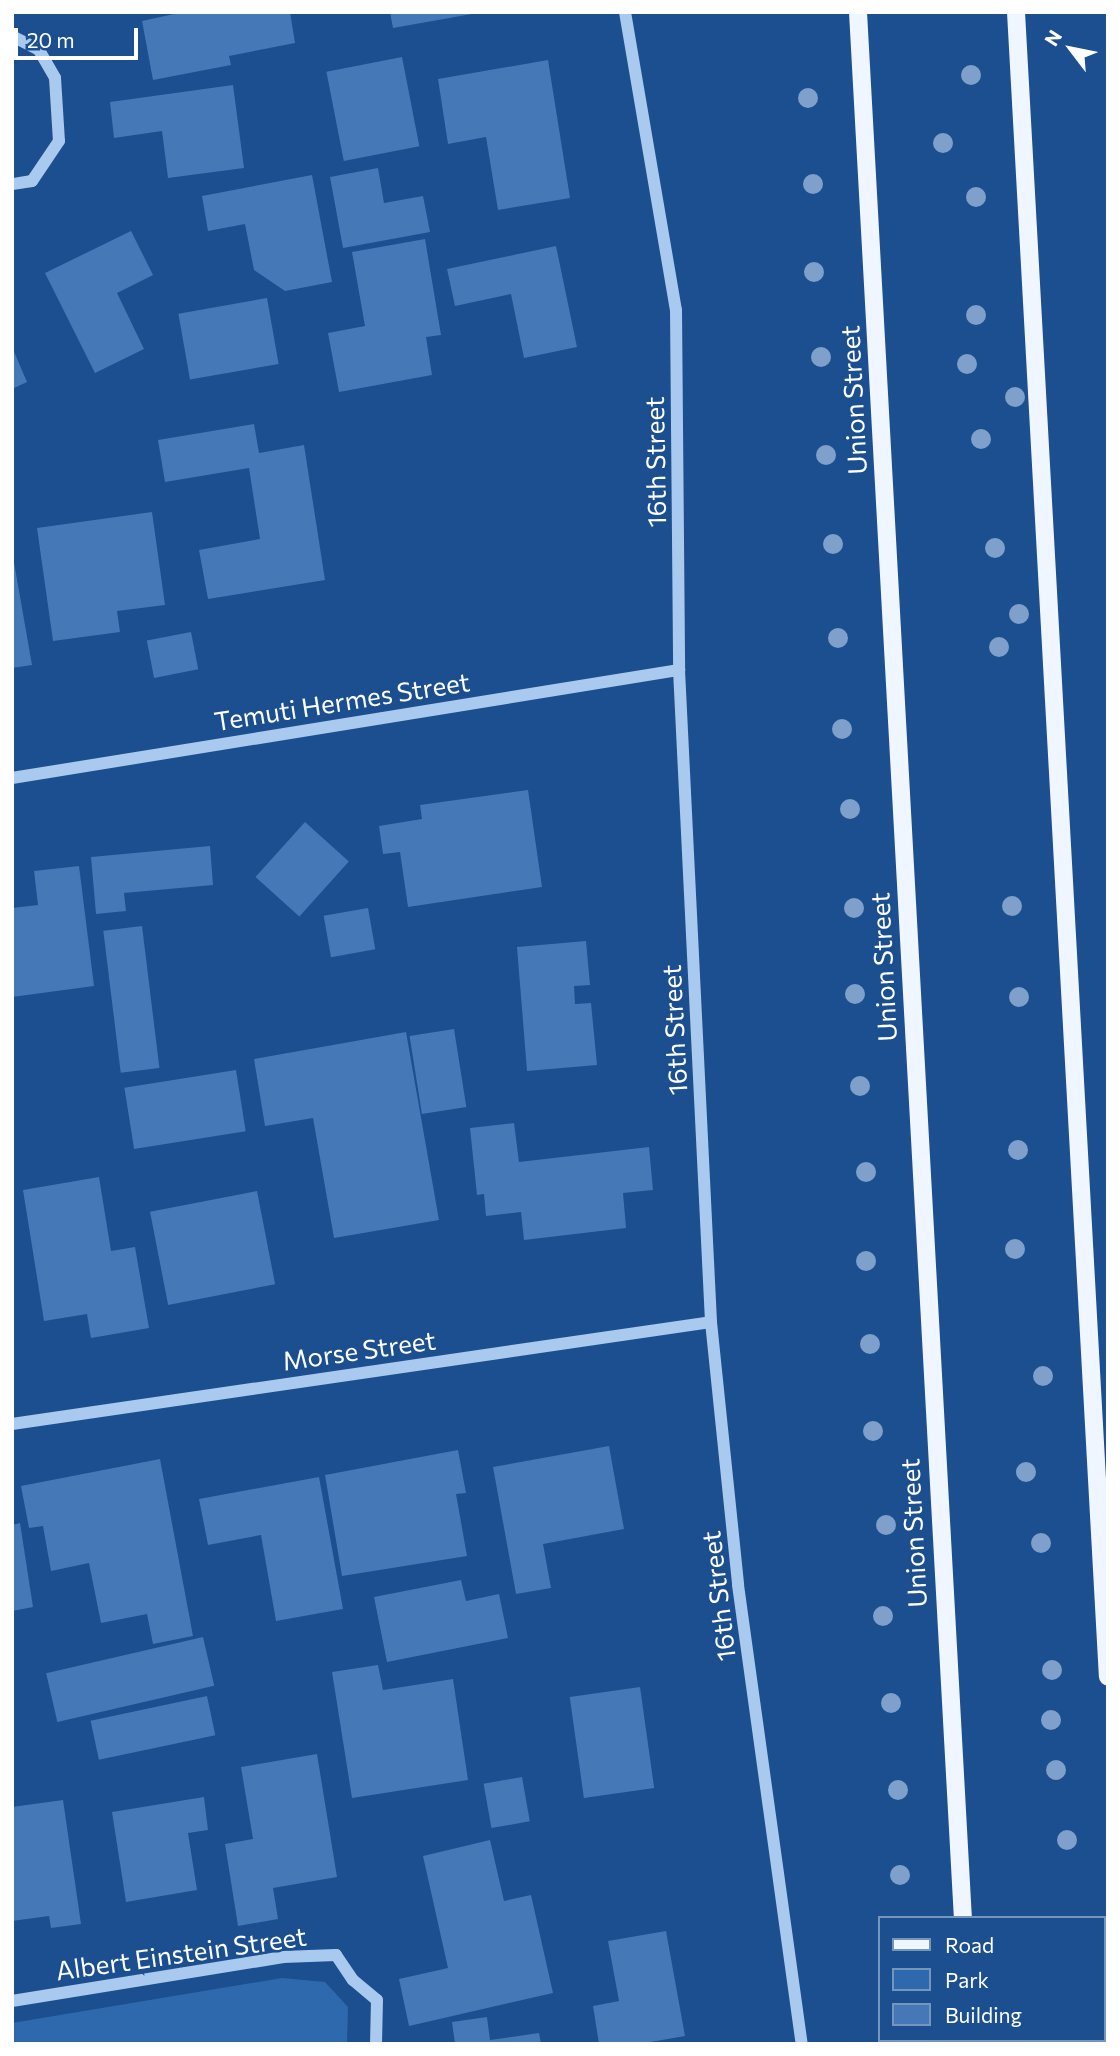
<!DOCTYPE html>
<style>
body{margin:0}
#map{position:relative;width:1120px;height:2056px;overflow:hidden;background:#1b4f8f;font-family:Commissioner,sans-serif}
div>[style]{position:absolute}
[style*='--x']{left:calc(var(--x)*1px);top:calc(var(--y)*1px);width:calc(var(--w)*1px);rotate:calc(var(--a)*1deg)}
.green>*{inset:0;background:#2e69ad}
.building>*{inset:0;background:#4478b7;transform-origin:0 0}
.minor>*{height:12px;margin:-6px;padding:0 6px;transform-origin:6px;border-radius:6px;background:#a9c9ee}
.major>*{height:18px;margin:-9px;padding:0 9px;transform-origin:9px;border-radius:9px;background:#f0f6ff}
.trees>*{width:20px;height:20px;margin:-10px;border-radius:50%;background:#7ea0ca}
span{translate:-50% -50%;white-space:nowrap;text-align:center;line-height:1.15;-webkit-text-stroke:5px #1b4f8f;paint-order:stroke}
.street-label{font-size:26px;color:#fff}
.frame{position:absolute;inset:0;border:14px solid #fff;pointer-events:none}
.legend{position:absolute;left:878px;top:1916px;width:228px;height:126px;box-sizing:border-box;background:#1b4f8f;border:2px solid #7695bc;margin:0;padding:9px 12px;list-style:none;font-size:21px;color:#fff}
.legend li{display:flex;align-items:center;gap:14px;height:35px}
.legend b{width:35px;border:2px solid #7695bc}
.north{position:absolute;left:1036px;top:14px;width:70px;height:70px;-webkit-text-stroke:5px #1b4f8f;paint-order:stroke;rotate:302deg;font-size:19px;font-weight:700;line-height:28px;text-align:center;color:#fff}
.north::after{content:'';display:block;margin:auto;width:24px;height:32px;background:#fff;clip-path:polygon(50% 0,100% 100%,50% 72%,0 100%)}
.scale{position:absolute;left:14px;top:28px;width:124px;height:32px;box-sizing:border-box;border:4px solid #fff;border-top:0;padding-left:9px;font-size:21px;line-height:24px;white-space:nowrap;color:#fff;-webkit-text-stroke:5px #1b4f8f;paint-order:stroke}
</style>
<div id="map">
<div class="green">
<i style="clip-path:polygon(282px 1978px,325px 1982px,348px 2007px,347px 2044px,12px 2044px,12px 2023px)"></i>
</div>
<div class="building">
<i style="clip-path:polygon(183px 12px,290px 12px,295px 43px,229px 56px,231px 65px,153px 80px,142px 21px)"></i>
<i style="clip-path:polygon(390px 12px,472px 12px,472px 14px,393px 28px)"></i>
<i style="left:402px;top:57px;width:91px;height:77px;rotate:79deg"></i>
<i style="clip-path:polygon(548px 60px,570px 198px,498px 210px,486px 137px,448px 144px,438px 79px)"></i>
<i style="clip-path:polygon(233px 85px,244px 168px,168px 178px,162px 131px,114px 138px,110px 102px)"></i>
<i style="clip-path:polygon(378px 168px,384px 203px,423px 196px,430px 232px,343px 248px,330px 177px)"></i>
<i style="clip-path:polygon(312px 175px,332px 282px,285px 291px,254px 270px,245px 224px,208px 231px,202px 196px)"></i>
<i style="clip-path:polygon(131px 231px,153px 275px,117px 293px,144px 349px,95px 373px,45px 273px)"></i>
<i style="clip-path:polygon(425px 239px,441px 335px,426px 337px,432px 375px,339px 392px,328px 333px,365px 326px,352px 252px)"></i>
<i style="clip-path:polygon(556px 246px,577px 347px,524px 358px,511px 294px,455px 306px,447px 269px)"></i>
<i style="left:267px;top:298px;width:67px;height:90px;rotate:80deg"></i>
<i style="clip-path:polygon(12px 347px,27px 382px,12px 389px)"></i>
<i style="clip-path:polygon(254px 424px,259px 453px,304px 445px,325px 580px,208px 599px,199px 550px,260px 539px,249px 468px,165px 482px,158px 440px)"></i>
<i style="clip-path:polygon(152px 512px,165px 605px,117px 611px,120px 632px,53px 641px,37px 528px)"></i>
<i style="clip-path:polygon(12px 551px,32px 665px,12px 668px)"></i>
<i style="left:191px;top:632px;width:38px;height:45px;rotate:79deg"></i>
<i style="clip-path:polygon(528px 790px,542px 887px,408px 907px,400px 852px,383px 854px,379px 826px,422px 819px,420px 805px)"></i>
<i style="left:305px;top:822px;width:59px;height:74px;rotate:42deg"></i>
<i style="clip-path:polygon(210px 846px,213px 885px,124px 893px,126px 911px,96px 914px,91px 857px)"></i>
<i style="clip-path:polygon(79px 866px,94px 986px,12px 997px,12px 908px,38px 905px,34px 871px)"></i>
<i style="left:368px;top:908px;width:42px;height:45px;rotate:80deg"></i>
<i style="left:142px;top:926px;width:143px;height:39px;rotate:83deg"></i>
<i style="clip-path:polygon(586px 941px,590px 985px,574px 986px,575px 1004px,591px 1003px,597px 1065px,527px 1071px,517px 947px)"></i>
<i style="left:454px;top:1029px;width:79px;height:45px;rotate:81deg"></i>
<i style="clip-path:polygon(406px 1032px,439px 1220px,334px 1238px,313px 1118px,265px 1126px,254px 1059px)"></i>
<i style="left:236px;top:1070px;width:62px;height:113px;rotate:81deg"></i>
<i style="clip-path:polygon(514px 1123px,519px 1162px,649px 1147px,653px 1190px,623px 1193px,626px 1228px,524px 1240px,521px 1212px,486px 1216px,484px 1194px,477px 1195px,470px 1128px)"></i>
<i style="clip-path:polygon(99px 1177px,111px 1251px,135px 1247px,149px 1328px,91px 1338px,87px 1314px,44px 1321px,23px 1190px)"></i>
<i style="left:257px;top:1191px;width:95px;height:109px;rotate:79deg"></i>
<i style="clip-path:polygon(609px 1446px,624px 1529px,543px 1544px,551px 1588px,516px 1594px,493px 1467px)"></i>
<i style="clip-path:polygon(458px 1450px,466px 1493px,456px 1494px,467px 1556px,342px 1576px,325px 1475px)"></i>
<i style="clip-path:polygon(160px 1459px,193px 1636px,153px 1644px,147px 1614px,101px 1623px,89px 1563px,51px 1571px,43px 1526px,29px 1528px,21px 1486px)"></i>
<i style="clip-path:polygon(319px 1477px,343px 1609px,276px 1621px,261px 1535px,208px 1545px,199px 1499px)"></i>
<i style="clip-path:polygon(20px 1523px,33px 1607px,12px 1611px,12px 1525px)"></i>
<i style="clip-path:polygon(461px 1580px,466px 1601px,499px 1594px,508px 1638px,387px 1662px,374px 1597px)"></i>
<i style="left:203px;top:1637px;width:50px;height:161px;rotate:77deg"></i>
<i style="clip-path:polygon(378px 1665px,383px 1690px,453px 1679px,468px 1780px,352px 1798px,332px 1672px)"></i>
<i style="left:640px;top:1687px;width:102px;height:71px;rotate:82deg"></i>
<i style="left:207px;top:1696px;width:40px;height:119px;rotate:78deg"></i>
<i style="clip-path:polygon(317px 1754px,337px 1877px,273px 1888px,278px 1919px,238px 1926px,225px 1844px,253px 1839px,241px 1767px)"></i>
<i style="left:522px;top:1777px;width:45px;height:39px;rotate:80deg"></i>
<i style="clip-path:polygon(204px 1797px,208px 1830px,188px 1833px,197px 1890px,126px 1902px,112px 1812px)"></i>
<i style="clip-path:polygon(63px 1800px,81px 1924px,51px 1928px,49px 1916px,12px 1921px,12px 1807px)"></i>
<i style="clip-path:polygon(490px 1840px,504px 1901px,531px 1895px,553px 1993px,409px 2026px,399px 1979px,448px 1968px,423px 1856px)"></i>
<i style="clip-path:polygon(666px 1931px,685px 2036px,639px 2044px,599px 2044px,593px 2006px,619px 2001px,608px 1941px)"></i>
<i style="clip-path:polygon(487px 2017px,490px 2040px,539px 2033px,541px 2044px,455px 2044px,452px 2022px)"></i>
</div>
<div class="minor">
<i style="--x:625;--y:12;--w:302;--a:80.3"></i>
<i style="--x:676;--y:310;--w:360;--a:89.5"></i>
<i style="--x:679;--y:670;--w:653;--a:87.19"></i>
<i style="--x:711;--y:1322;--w:264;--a:84.1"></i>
<i style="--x:738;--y:1585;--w:463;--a:82.1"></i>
<i style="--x:12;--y:36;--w:30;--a:27"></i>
<i style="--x:39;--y:50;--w:32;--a:60"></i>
<i style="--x:55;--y:78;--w:63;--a:86.4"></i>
<i style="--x:59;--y:141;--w:48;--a:124"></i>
<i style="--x:32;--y:181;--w:20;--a:171"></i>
<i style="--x:12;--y:778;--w:676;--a:-9.2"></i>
<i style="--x:12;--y:1424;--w:706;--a:-8.3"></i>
<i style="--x:12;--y:2001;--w:275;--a:-9.2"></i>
<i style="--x:283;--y:1957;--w:53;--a:-2.2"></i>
<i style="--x:336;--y:1955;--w:30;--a:56"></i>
<i style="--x:353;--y:1980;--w:31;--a:40"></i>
<i style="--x:377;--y:2000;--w:44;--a:91.3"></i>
</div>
<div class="major">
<i style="--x:858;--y:12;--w:1909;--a:86.85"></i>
<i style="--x:1016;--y:12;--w:1667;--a:86.84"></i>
<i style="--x:971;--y:2040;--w:4;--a:90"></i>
</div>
<div class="trees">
<i style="left:971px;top:75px"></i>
<i style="left:808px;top:98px"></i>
<i style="left:943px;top:143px"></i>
<i style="left:813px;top:184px"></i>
<i style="left:976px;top:197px"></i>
<i style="left:814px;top:272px"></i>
<i style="left:976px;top:315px"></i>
<i style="left:821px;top:357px"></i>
<i style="left:967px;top:364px"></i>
<i style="left:1015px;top:397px"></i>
<i style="left:981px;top:439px"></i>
<i style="left:826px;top:455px"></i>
<i style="left:833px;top:544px"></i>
<i style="left:995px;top:548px"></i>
<i style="left:1019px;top:614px"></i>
<i style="left:838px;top:638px"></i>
<i style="left:999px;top:647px"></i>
<i style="left:842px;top:729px"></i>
<i style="left:850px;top:809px"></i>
<i style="left:1012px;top:906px"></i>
<i style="left:854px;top:908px"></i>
<i style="left:855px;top:994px"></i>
<i style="left:1019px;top:997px"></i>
<i style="left:860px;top:1086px"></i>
<i style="left:1018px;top:1150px"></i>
<i style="left:866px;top:1172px"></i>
<i style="left:1015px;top:1249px"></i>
<i style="left:866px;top:1261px"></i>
<i style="left:870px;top:1344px"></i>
<i style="left:1043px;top:1376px"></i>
<i style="left:873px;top:1431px"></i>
<i style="left:1026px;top:1472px"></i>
<i style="left:886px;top:1525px"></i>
<i style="left:1041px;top:1543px"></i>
<i style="left:883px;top:1616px"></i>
<i style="left:1052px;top:1670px"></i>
<i style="left:891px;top:1703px"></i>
<i style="left:1051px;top:1720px"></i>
<i style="left:1056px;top:1770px"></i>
<i style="left:898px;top:1790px"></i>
<i style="left:1067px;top:1840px"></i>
<i style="left:900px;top:1875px"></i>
</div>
<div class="street-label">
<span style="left:853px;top:400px;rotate:-93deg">Union Street</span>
<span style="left:655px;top:462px;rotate:-91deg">16th Street</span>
<span style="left:342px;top:701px;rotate:-9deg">Temuti Hermes Street</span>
<span style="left:883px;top:967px;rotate:-93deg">Union Street</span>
<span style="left:674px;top:1030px;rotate:-93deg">16th Street</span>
<span style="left:359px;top:1350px;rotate:-8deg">Morse Street</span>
<span style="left:913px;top:1533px;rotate:-93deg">Union Street</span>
<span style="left:718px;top:1596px;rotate:-97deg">16th Street</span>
<span style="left:181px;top:1953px;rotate:-8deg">Albert Einstein Street</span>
</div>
<div class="frame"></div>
<ul class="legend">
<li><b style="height:9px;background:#f0f6ff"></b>Road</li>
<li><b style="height:19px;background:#2e69ad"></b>Park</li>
<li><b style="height:19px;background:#4478b7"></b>Building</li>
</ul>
<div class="north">N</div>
<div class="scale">20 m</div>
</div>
